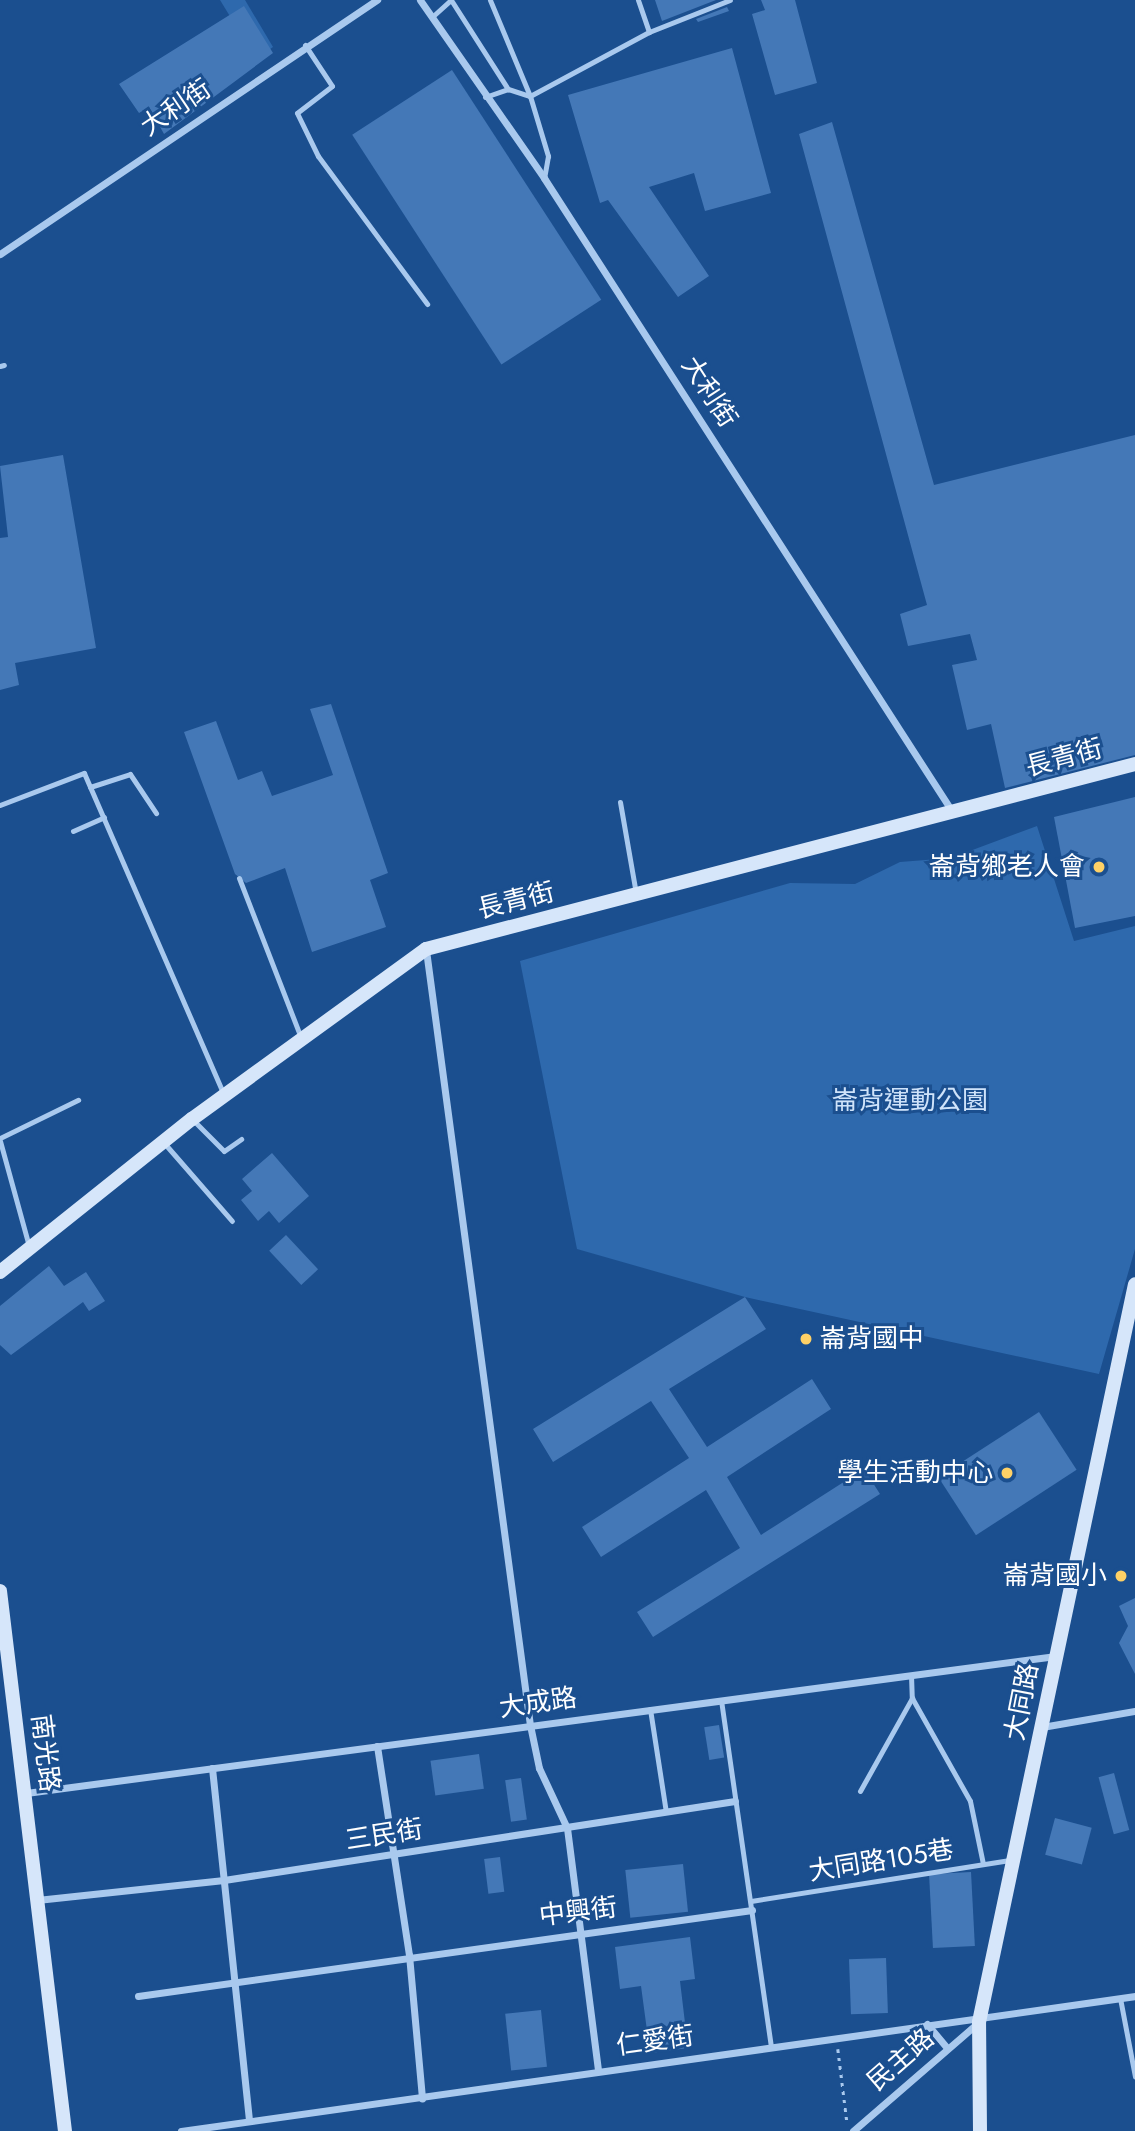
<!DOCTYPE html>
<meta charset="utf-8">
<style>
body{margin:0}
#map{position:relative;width:1135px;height:2131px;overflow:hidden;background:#1b4f8f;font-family:Jost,"Noto Sans TC",sans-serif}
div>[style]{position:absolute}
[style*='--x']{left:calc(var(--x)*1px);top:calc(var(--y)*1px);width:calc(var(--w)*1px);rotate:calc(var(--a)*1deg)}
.green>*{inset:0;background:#2e69ad}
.building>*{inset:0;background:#4478b7;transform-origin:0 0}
.path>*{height:2.5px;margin-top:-1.25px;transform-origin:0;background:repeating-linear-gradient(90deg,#a9c9ee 0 3.5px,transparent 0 8.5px)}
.lane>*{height:5px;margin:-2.5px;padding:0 2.5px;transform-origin:2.5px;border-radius:2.5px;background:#a9c9ee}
.street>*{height:7px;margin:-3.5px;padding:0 3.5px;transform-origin:3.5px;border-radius:3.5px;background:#a9c9ee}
.secondary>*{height:14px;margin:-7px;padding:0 7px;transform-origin:7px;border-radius:7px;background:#d6e6fa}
.dots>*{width:19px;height:19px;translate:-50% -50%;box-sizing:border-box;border:4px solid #1b4f8f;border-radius:50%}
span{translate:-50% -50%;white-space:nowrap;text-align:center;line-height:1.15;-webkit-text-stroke:6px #1b4f8f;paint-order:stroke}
.street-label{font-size:26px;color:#fff}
.poi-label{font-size:26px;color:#fff}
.right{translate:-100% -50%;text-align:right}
.left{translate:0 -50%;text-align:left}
.park-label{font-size:26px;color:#cfe3fa}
</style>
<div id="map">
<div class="green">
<i style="clip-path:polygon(220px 0,245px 0,273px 47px,256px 59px)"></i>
<i style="clip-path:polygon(1037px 826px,1074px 941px,1135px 926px,1135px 1249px,1099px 1374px,745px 1297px,577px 1249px,520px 961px,790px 883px,855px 884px,900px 862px,951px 858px)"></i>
</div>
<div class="building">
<i style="clip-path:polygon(655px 0,716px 0,662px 21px)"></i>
<i style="clip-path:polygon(761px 0,795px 0,817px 83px,775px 95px,752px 14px,765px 10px)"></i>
<i style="clip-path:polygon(244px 6px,273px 53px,164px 134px,149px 107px,139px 113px,119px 84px)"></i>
<i style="clip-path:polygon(727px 7px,729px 11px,698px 22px,696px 19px)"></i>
<i style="clip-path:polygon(732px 48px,771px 193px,705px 211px,694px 173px,649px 187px,709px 276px,678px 297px,608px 200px,600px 203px,568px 95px)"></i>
<i style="left:452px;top:70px;width:274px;height:119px;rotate:57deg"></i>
<i style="clip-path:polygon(832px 122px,934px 485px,1135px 435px,1135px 755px,1005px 788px,991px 724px,967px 730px,952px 665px,977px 660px,970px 634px,908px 646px,900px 614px,927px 605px,799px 134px)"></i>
<i style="clip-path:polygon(63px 455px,96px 648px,15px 663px,19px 685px,0 690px,0 538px,8px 537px,0 466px)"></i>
<i style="clip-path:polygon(331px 704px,388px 873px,370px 880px,386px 927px,312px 952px,285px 868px,246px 883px,235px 874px,184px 732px,216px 721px,238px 780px,262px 771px,272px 796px,333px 775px,310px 709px)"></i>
<i style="clip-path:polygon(1135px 797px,1135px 916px,1075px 928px,1054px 817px)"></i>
<i style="clip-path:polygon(272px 1153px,309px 1196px,279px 1223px,269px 1211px,258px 1221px,241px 1200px,252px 1191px,242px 1179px)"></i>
<i style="left:286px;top:1235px;width:47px;height:23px;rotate:47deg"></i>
<i style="clip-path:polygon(49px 1266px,64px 1286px,86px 1272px,105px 1301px,89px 1311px,83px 1302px,11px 1355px,0 1345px,0 1306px)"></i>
<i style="clip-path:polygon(745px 1297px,766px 1329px,669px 1389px,707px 1447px,812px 1379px,831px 1409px,727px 1477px,761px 1535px,864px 1469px,880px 1494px,653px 1637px,637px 1612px,740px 1548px,706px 1490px,601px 1557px,582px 1527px,689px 1458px,651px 1401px,553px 1462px,533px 1429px)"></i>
<i style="left:1039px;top:1412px;width:69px;height:120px;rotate:57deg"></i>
<i style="clip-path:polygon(1135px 1598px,1135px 1674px,1119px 1643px,1128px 1626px,1119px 1606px)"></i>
<i style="left:719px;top:1725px;width:33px;height:15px;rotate:81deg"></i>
<i style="left:479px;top:1754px;width:35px;height:49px;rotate:82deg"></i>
<i style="left:1114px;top:1773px;width:59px;height:16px;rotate:75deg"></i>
<i style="left:521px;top:1778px;width:42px;height:16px;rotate:82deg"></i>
<i style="left:1055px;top:1818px;width:38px;height:38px;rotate:15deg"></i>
<i style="left:500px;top:1857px;width:35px;height:16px;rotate:83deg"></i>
<i style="left:683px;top:1864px;width:48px;height:58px;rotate:84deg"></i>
<i style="left:971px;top:1872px;width:74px;height:42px;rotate:87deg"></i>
<i style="clip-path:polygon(690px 1937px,695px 1979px,680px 1981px,688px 2048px,650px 2053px,641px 1986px,620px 1989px,615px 1947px)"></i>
<i style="left:886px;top:1958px;width:55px;height:37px;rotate:88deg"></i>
<i style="left:541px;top:2010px;width:57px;height:36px;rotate:84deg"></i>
</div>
<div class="path">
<i style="--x:838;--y:2049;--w:73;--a:82.9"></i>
</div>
<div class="lane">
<i style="--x:451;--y:0;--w:106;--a:57.4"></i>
<i style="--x:490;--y:0;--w:104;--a:67.4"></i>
<i style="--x:530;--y:96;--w:63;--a:73.3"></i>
<i style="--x:548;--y:156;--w:22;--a:100"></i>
<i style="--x:638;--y:0;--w:34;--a:71"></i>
<i style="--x:433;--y:16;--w:24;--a:-42"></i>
<i style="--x:305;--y:45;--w:49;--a:56.6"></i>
<i style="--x:332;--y:86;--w:44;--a:142.4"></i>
<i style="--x:297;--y:113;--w:48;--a:64"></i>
<i style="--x:318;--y:156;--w:184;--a:53.6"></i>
<i style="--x:485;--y:97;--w:24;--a:-19"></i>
<i style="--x:508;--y:89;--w:23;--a:18"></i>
<i style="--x:530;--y:96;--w:135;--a:-28.3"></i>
<i style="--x:649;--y:32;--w:87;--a:-21.6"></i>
<i style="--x:0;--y:366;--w:4;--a:-14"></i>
<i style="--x:90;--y:787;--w:42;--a:-18"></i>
<i style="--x:130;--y:774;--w:47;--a:56.3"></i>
<i style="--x:620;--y:802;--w:93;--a:80.1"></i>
<i style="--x:0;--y:805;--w:90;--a:-20.9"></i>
<i style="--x:84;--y:773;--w:351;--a:66.5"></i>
<i style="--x:73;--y:831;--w:34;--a:-24"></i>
<i style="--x:239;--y:878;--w:172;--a:68.8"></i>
<i style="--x:194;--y:1121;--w:42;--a:45"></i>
<i style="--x:224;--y:1151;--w:21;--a:-35"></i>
<i style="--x:0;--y:1138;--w:87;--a:-26"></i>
<i style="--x:0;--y:1141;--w:109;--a:74.6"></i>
<i style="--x:165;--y:1144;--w:102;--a:49"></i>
<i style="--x:911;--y:1675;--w:23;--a:88"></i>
<i style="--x:912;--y:1698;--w:118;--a:60.6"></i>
<i style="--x:970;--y:1801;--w:64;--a:78.3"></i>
<i style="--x:721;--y:1700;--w:349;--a:81.8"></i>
<i style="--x:650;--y:1709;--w:104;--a:81.2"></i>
<i style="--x:860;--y:1791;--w:107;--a:-60.8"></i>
<i style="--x:751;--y:1901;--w:262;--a:-9"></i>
<i style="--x:1120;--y:1998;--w:80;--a:79.2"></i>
</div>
<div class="street">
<i style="--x:420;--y:0;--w:217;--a:55.1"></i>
<i style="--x:544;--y:178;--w:755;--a:57.21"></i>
<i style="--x:0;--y:254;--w:455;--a:-34"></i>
<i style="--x:426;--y:950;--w:782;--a:82.36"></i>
<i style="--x:530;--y:1725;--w:44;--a:78.2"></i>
<i style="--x:539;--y:1768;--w:66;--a:65"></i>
<i style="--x:567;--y:1828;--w:244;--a:82.7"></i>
<i style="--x:1042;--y:1727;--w:94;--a:-9.8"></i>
<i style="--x:377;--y:1746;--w:211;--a:81.3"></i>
<i style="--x:409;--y:1955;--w:144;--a:84.8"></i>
<i style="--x:212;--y:1768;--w:355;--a:84"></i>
<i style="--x:26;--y:1793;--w:1039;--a:-7.58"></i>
<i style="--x:37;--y:1900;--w:188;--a:-6.1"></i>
<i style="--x:224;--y:1880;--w:517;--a:-8.79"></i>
<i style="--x:138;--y:1996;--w:620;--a:-7.97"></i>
<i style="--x:927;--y:2024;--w:30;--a:50"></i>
<i style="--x:181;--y:2131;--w:964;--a:-8.05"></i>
<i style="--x:853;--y:2131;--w:167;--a:-40.9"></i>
</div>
<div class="secondary">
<i style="--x:0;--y:1272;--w:246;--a:-38.6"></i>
<i style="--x:192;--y:1119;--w:289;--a:-36"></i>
<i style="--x:426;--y:949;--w:733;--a:-14.62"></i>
<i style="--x:0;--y:1591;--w:544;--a:83.14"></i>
<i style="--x:980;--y:2131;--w:109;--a:-90.5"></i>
<i style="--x:979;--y:2022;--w:754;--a:-78.06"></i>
</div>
<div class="dots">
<i style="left:1099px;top:867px;background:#ffd166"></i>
<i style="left:806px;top:1339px;background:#ffd166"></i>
<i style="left:1007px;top:1473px;background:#ffd166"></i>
<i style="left:1121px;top:1576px;background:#ffd166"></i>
</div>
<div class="street-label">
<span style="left:176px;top:108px;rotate:-34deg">大利街</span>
<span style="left:709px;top:392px;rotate:57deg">大利街</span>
<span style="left:1064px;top:758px;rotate:-15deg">長青街</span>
<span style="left:516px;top:901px;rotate:-14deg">長青街</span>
<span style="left:1022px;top:1702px;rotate:-79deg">大同路</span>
<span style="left:538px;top:1703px;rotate:-8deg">大成路</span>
<span style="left:45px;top:1753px;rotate:83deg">南光路</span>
<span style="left:384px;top:1835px;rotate:-9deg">三民街</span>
<span style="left:881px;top:1861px;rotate:-9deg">大同路105巷</span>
<span style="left:578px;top:1912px;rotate:-7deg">中興街</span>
<span style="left:655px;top:2041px;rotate:-8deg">仁愛街</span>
<span style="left:901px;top:2060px;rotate:-41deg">民主路</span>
</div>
<div class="poi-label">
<span class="right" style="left:1085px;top:867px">崙背鄉老人會</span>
<span class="left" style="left:820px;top:1339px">崙背國中</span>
<span class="right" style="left:993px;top:1473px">學生活動中心</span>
<span class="right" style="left:1107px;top:1576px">崙背國小</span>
</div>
<div class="park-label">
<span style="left:910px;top:1101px">崙背運動公園</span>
</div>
</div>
